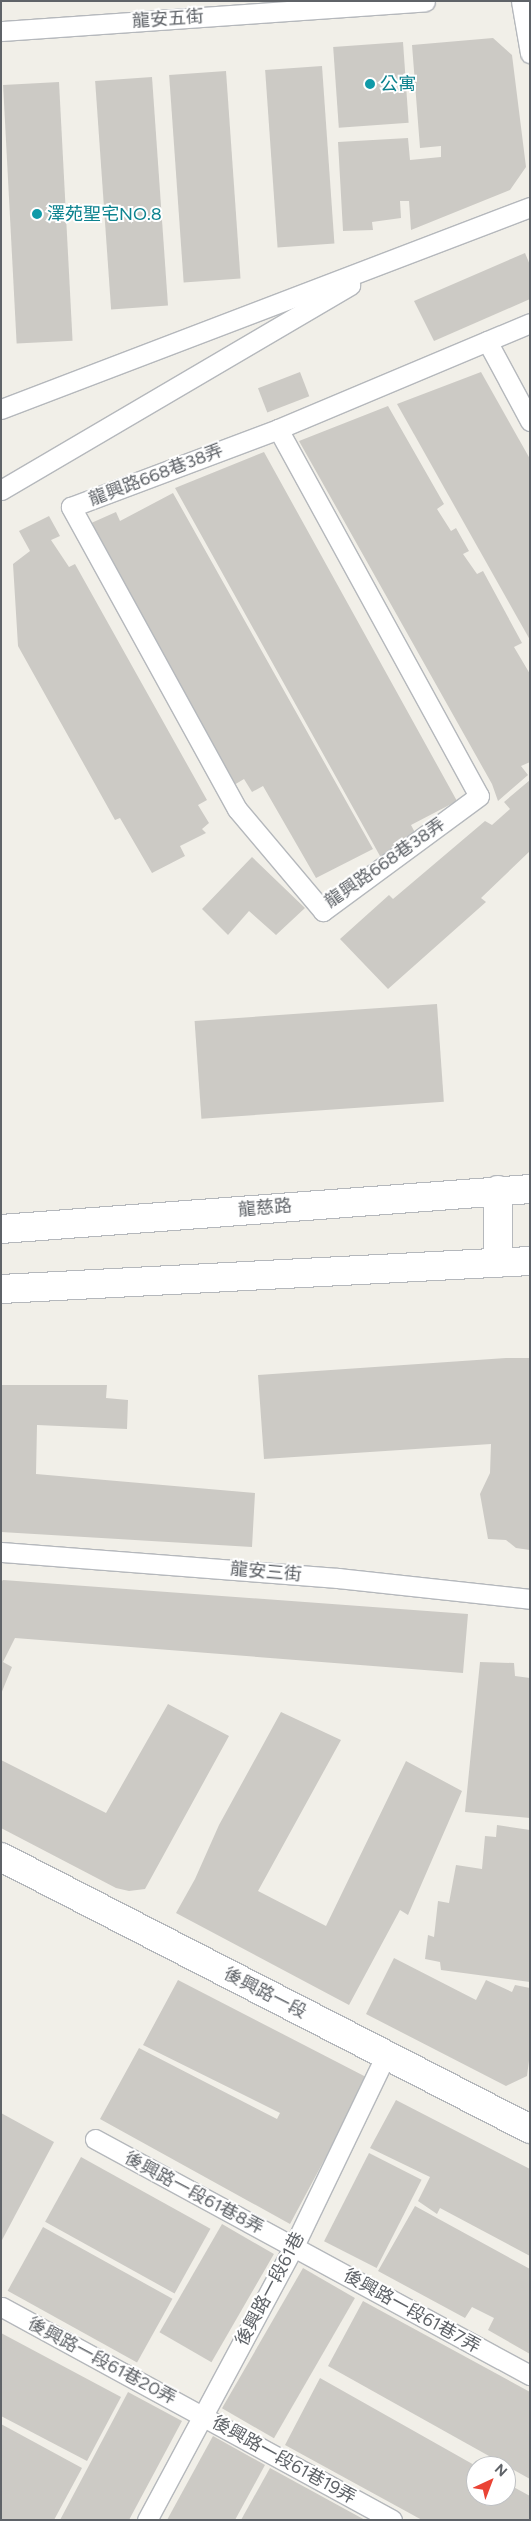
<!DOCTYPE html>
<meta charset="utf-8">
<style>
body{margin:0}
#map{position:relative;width:531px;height:2521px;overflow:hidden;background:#f1efe8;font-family:Figtree,"Noto Sans TC",sans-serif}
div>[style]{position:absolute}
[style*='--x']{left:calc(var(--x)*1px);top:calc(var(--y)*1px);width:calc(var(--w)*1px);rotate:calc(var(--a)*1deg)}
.building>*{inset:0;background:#cccac5;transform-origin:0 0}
.roads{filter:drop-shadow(1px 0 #b5b8bc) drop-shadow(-1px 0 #b5b8bc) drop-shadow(0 1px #b5b8bc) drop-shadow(0 -1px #b5b8bc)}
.lane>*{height:19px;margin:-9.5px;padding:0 9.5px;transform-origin:9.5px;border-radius:9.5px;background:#fff}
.secondary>*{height:28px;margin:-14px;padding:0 14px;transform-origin:14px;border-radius:14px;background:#fff}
.dots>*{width:14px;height:14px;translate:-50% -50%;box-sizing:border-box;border:2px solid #fff;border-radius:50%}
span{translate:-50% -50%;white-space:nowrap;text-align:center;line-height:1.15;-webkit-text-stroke:4px #fff;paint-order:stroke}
.street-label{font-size:18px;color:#5f6368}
.culture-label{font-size:18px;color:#0d838f}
.left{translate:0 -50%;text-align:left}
.frame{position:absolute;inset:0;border:2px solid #5f6368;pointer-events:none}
.north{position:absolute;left:466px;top:2456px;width:50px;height:50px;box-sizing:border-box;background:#fff;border:1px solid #bfc1c3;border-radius:50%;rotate:43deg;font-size:14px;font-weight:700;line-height:20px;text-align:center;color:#5f6368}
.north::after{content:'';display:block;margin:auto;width:18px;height:22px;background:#ea4335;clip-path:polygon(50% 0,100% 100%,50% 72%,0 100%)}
</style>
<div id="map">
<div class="building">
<i style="clip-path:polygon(493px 38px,512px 55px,526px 167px,510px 190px,411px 230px,409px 201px,400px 201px,401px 218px,372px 222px,373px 230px,343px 231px,338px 142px,408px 138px,410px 160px,441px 157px,441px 146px,420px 148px,412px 45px)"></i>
<i style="left:403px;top:42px;width:81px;height:70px;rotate:86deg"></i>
<i style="left:322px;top:66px;width:178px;height:57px;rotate:86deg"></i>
<i style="left:226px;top:71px;width:208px;height:57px;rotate:86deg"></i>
<i style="left:152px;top:77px;width:229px;height:57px;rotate:86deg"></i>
<i style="left:59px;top:82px;width:259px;height:56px;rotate:87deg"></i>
<i style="clip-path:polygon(525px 253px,530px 265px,530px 299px,434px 341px,414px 301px)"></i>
<i style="left:300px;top:372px;width:26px;height:45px;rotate:69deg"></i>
<i style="clip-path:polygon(481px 372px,530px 459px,530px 640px,397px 404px)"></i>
<i style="clip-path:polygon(388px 406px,444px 504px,437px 509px,451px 531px,456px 528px,469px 551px,463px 554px,477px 574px,483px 571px,522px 643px,514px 647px,530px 674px,530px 762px,521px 766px,528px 775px,498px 801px,492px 784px,299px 441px)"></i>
<i style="clip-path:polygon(264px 452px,457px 801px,411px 825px,420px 842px,385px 865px,175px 488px)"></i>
<i style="clip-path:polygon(173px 493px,373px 849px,316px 878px,263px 786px,252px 792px,244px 779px,234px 785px,89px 524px,116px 512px,120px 521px)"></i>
<i style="clip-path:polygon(49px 516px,60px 536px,51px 540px,69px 567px,75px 564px,207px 800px,198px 805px,209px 823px,202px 829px,206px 833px,180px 846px,185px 856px,152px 873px,120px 818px,115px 820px,18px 646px,13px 564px,30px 551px,19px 531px)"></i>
<i style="clip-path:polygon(530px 780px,530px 851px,481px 898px,486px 902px,388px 989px,340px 939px,389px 895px,393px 899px,485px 821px,492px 825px,510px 809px,504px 802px)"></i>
<i style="clip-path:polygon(252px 857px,305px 908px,276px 935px,249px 911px,228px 935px,202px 909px)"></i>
<i style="left:437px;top:1004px;width:98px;height:243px;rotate:86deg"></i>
<i style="clip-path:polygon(506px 1358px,530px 1358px,530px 1550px,516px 1548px,506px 1540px,488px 1539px,480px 1494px,490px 1473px,491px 1444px,264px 1459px,258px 1375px)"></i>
<i style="clip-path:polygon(1px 1385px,107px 1385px,106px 1398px,128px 1400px,127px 1429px,37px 1425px,36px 1474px,255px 1493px,252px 1547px,1px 1532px)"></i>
<i style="clip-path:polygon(3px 1580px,468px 1614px,463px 1673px,15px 1638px,3px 1662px,12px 1667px,1px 1694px,1px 1582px)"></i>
<i style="clip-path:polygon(480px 1662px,514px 1663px,515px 1676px,530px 1678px,530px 1818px,465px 1812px)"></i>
<i style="clip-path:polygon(168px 1704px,229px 1736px,145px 1889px,129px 1891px,116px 1888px,1px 1828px,1px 1760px,106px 1813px)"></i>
<i style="clip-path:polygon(281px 1712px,341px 1740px,258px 1891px,326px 1926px,406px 1761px,462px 1791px,408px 1915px,400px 1910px,349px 2005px,176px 1913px,195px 1879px,219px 1825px)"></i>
<i style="clip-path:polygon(497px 1825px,530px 1830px,530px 1982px,441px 1970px,440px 1962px,425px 1959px,428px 1935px,434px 1937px,438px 1901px,449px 1903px,456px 1865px,482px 1869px,485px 1836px,496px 1837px)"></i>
<i style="clip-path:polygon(394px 1958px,476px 2000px,486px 1980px,512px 1992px,515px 1985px,530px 1988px,530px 2053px,527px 2076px,506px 2086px,366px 2014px)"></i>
<i style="clip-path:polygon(178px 1980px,368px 2078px,290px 2224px,100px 2119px,139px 2048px,277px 2119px,280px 2113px,143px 2045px)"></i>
<i style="clip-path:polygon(396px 2100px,530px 2169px,530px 2256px,440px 2208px,437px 2214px,418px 2201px,430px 2177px,370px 2148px)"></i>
<i style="clip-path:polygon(1px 2113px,54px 2142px,1px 2242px)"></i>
<i style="left:369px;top:2153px;width:59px;height:99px;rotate:27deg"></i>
<i style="left:81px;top:2157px;width:148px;height:74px;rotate:29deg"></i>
<i style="clip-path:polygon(415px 2206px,530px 2269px,530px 2354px,488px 2330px,494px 2318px,472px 2307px,465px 2318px,378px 2271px)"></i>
<i style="left:222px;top:2224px;width:60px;height:125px;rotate:30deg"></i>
<i style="left:43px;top:2227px;width:148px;height:73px;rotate:29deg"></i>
<i style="left:303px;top:2268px;width:60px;height:162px;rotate:30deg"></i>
<i style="clip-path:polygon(363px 2301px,530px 2392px,530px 2479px,328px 2366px)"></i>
<i style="clip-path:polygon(1px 2333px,121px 2397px,87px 2461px,1px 2416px)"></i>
<i style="clip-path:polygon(320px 2378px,476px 2466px,476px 2496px,506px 2496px,506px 2483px,530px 2496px,530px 2520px,422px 2520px,285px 2445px)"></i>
<i style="clip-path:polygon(128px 2392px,182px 2421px,129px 2520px,60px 2520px)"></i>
<i style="clip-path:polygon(1px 2424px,82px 2468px,54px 2520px,1px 2520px)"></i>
<i style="clip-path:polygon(213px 2436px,265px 2465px,235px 2520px,167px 2520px)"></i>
<i style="clip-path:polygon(270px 2468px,365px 2520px,241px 2520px)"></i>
</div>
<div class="roads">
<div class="lane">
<i style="--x:521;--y:1;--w:53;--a:80.2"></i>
<i style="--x:1;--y:31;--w:425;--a:-4"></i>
<i style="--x:487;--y:341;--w:91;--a:61.7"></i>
<i style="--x:1;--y:409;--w:566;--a:-20.9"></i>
<i style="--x:278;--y:429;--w:418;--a:61.3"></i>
<i style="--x:479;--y:796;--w:194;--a:143.6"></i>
<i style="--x:323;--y:911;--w:133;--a:-130.1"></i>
<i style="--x:237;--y:809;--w:345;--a:-118.8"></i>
<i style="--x:71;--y:507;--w:221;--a:-20.6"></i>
<i style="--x:278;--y:429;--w:273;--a:-22.8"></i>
<i style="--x:1;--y:490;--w:405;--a:-30.4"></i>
<i style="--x:1;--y:1552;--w:338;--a:4.4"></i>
<i style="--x:338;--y:1578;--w:193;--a:6.2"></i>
<i style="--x:95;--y:2139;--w:495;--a:28.5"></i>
<i style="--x:2;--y:2307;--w:444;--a:28.6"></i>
<i style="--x:147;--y:2520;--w:311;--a:-61.8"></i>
<i style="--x:294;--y:2246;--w:212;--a:-64.3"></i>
</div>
<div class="secondary">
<i style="--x:1;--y:1229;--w:531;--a:-4.32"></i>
<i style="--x:498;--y:1263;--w:73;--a:-90"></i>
<i style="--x:1;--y:1289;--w:530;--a:-3.03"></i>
<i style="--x:1;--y:1857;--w:595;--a:27.21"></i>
</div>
</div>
<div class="dots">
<i style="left:370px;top:84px;background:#0f9aa8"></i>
<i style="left:37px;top:214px;background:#0f9aa8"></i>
</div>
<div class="street-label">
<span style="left:168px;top:19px;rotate:-4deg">龍安五街</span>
<span style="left:156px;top:475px;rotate:-21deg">龍興路668巷38弄</span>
<span style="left:385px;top:863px;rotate:-35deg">龍興路668巷38弄</span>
<span style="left:265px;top:1208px;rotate:-5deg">龍慈路</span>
<span style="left:266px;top:1572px;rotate:5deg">龍安三街</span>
<span style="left:265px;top:1993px;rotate:27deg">後興路一段</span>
<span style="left:194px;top:2193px;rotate:28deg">後興路一段61巷8弄</span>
<span style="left:270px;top:2289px;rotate:-62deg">後興路一段61巷</span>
<span style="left:412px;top:2311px;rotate:29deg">後興路一段61巷7弄</span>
<span style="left:102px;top:2361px;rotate:28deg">後興路一段61巷20弄</span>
<span style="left:284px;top:2460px;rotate:29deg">後興路一段61巷19弄</span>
</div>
<div class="culture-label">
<span class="left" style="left:380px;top:84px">公寓</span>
<span class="left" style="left:47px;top:214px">澤苑聖宅NO.8</span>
</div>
<div class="frame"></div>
<div class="north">N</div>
</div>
